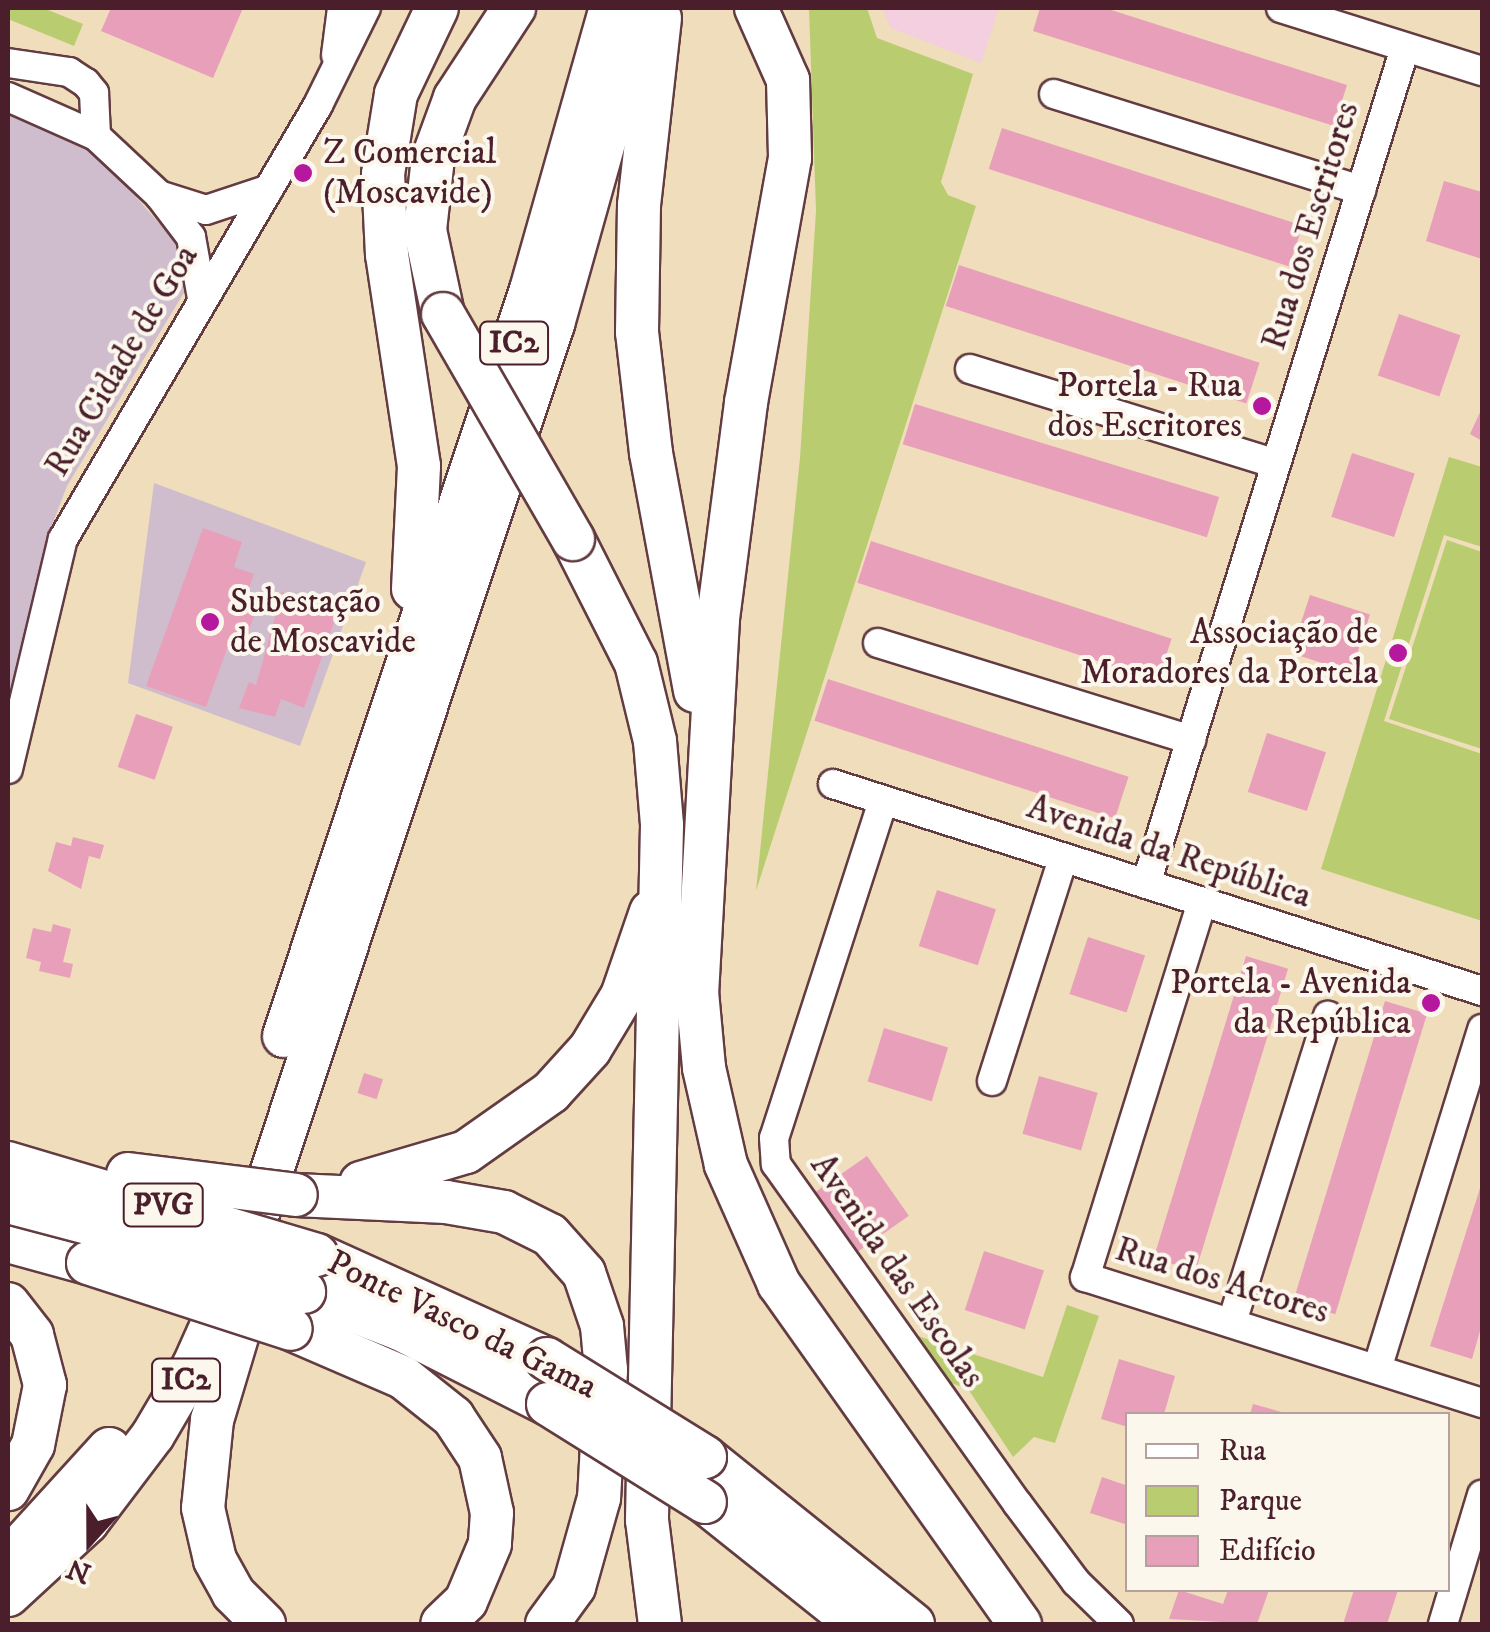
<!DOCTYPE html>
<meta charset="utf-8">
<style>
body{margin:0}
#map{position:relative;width:1490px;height:1632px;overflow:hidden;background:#f0ddbc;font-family:"IM FELL DW Pica",serif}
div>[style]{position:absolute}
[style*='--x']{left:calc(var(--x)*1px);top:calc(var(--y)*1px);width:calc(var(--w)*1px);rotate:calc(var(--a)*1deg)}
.built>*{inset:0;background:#f3cfdf}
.industrial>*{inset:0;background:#cfbdce}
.green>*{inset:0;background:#b9cd70}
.building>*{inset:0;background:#e89fb9;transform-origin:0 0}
.roads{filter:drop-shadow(2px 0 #633c41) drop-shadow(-2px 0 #633c41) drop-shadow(0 2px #633c41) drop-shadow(0 -2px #633c41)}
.minor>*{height:28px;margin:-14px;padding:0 14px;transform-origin:14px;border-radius:14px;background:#fff}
.highway>*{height:42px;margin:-21px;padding:0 21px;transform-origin:21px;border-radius:21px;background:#fff}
.bridges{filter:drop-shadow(2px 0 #633c41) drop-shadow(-2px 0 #633c41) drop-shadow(0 2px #633c41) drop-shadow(0 -2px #633c41)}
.highway-bridge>*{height:42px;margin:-21px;padding:0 21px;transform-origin:21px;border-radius:21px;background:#fff}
.dots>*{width:28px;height:28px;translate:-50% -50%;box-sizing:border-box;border:5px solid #fbf7ec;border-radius:50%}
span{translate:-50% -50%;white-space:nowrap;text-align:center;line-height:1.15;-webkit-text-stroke:8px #fbf7ec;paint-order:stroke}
.shield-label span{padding:2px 8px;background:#fbf7ec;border:2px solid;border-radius:8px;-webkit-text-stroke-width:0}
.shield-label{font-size:32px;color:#4a1f2b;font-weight:700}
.poi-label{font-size:35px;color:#4a1f2b}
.left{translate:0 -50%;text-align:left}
.right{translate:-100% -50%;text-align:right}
.street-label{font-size:35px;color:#4a1f2b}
.frame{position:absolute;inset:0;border:10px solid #4a1f2b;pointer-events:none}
.legend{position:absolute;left:1125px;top:1412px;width:325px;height:180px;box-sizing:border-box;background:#fbf7ec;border:2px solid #b4a19f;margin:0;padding:12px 18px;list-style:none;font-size:30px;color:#4a1f2b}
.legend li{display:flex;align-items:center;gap:20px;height:50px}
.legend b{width:50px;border:2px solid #b4a19f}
.north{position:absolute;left:40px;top:1492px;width:100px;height:100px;-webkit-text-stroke:8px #fbf7ec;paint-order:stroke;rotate:201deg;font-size:28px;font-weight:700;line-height:40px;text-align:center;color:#4a1f2b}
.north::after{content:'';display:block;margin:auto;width:35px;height:45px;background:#4a1f2b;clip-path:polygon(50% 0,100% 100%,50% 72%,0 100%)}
</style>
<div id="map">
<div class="built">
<i style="clip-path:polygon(882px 8px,999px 8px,981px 63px,891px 28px)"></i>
</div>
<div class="industrial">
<i style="clip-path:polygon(8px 111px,82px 141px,104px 160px,183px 251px,188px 286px,67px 486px,49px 533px,8px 718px)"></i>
<i style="clip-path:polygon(154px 483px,366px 562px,300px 746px,128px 683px)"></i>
</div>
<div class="green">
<i style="clip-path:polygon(8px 8px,43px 8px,83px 24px,74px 46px,8px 19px)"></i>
<i style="clip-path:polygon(809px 8px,867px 8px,877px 38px,973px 74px,941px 182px,948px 195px,976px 206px,756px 891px,800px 458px,816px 211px)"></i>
<i style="clip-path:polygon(1449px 457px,1482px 467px,1482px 547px,1444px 535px,1384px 721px,1482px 754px,1482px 921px,1321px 869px)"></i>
<i style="clip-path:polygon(1447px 540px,1482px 552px,1482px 749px,1389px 719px)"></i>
<i style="clip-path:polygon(1067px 1305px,1099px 1316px,1055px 1443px,1034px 1437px,1013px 1457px,968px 1389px,943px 1380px,906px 1332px,1043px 1377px)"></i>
</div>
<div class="building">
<i style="clip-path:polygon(111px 8px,243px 8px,213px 78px,101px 31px)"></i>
<i style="clip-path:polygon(1040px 8px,1105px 8px,1347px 85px,1334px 126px,1033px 31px)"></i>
<i style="left:1002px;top:128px;width:316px;height:43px;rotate:18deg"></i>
<i style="clip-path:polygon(1444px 181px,1482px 192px,1482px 259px,1426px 241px)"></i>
<i style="left:959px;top:265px;width:316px;height:43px;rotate:18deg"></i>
<i style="left:1399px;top:314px;width:65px;height:65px;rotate:19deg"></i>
<i style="left:915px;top:404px;width:318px;height:42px;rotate:17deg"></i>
<i style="clip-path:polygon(1482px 408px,1482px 441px,1470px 434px)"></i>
<i style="left:1352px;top:453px;width:66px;height:67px;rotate:18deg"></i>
<i style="clip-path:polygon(203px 528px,242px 542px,234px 567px,254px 574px,246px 596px,259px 601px,243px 648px,229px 643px,206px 707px,146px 686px)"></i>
<i style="left:871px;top:541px;width:316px;height:44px;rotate:18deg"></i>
<i style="clip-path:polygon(282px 592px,338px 611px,304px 708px,281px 699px,275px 717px,239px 708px,249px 682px,256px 685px)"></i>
<i style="left:1310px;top:595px;width:63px;height:61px;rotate:18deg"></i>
<i style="left:828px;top:679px;width:316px;height:44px;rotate:18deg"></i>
<i style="left:136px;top:714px;width:39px;height:56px;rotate:19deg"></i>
<i style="left:1267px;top:733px;width:62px;height:62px;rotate:18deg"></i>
<i style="clip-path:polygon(73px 837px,104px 845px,100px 859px,89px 856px,81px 889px,48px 871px,56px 842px,71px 846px)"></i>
<i style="left:937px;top:890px;width:62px;height:59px;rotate:18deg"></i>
<i style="clip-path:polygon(53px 924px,71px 929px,63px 962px,73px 964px,70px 978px,39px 971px,41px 962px,26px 958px,33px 928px,51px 932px)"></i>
<i style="left:1088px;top:937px;width:60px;height:60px;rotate:18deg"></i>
<i style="left:1246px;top:956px;width:44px;height:316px;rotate:17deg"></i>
<i style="left:1385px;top:1001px;width:44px;height:314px;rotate:17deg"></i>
<i style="left:884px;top:1028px;width:67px;height:56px;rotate:17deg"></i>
<i style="left:364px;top:1073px;width:20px;height:21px;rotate:18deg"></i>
<i style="left:1039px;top:1076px;width:61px;height:60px;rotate:16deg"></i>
<i style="left:867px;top:1156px;width:73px;height:66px;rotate:55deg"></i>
<i style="clip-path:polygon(1482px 1182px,1482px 1324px,1472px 1359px,1430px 1346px)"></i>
<i style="left:984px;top:1251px;width:63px;height:62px;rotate:18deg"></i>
<i style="clip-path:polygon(1119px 1359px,1175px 1376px,1164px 1414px,1128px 1414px,1128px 1427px,1101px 1419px)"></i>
<i style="clip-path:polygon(1253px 1404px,1285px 1413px,1285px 1414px,1250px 1414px)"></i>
<i style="clip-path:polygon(1102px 1477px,1128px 1486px,1128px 1525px,1090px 1513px)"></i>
<i style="clip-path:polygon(1179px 1590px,1223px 1604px,1228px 1590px,1269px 1590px,1257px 1624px,1169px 1619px)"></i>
<i style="clip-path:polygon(1354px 1590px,1398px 1590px,1387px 1624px,1343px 1624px)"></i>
</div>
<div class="roads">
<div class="minor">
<i style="--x:1281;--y:8;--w:211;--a:17.4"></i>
<i style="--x:336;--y:55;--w:47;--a:-82.7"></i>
<i style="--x:8;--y:63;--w:62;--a:8.4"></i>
<i style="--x:69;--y:72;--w:20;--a:33"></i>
<i style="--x:86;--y:83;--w:13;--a:51"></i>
<i style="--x:94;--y:93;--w:43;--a:87.3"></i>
<i style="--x:1054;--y:94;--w:322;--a:17.4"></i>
<i style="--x:8;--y:97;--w:96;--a:23.9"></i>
<i style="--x:96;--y:136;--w:86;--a:43.1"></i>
<i style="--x:159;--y:195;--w:53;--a:52.7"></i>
<i style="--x:191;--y:237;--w:62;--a:79.8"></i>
<i style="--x:159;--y:195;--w:49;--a:17.7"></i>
<i style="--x:206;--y:210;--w:66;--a:-18.4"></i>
<i style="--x:970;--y:369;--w:320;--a:17.2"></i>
<i style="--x:878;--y:643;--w:328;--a:17.2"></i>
<i style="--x:8;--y:769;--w:236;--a:-76.6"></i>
<i style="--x:63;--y:539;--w:503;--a:-59.56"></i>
<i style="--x:318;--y:105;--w:108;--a:-63.7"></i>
<i style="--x:833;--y:784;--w:681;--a:17.69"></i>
<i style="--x:883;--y:801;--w:354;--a:107.9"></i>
<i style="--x:774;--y:1138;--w:26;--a:86"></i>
<i style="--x:776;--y:1164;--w:416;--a:54.6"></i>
<i style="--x:1017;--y:1503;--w:99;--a:53.2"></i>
<i style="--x:1076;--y:1582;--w:60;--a:44.3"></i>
<i style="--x:1146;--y:884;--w:875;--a:-72.79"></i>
<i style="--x:1202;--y:902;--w:393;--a:107.3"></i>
<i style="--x:1085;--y:1277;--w:417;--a:17.6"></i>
<i style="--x:992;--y:1081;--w:234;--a:-72.3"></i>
<i style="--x:1232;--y:1322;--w:321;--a:-72.6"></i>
<i style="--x:1377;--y:1369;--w:356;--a:-72.8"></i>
<i style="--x:1443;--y:1624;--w:135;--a:-73.2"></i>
</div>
<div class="highway">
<i style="--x:756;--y:8;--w:79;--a:66"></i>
<i style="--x:788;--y:80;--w:78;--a:88.5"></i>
<i style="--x:790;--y:158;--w:249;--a:100.2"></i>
<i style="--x:746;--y:403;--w:218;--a:97.4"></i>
<i style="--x:718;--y:619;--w:374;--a:93.2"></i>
<i style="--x:697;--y:992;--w:76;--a:84.7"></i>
<i style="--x:704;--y:1068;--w:99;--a:77.2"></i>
<i style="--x:726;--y:1165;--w:130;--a:66"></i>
<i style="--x:779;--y:1284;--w:417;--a:54.7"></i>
<i style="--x:660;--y:18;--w:188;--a:96.4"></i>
<i style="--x:639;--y:205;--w:127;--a:90.9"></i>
<i style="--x:637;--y:332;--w:122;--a:83.4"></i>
<i style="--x:651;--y:453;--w:242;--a:79.5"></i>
<i style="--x:443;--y:314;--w:86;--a:-102.1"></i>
<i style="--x:425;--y:230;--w:72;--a:-83.7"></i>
<i style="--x:433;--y:158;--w:64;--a:-69.9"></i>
<i style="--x:455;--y:98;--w:108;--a:-56.8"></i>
<i style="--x:573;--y:539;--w:139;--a:63.1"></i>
<i style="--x:636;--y:663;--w:80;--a:76.3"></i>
<i style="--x:655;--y:741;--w:84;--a:85.2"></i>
<i style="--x:662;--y:825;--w:695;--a:91.24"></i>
<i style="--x:647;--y:1520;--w:105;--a:82.9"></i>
<i style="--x:413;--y:589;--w:123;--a:-87.2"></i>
<i style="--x:419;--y:466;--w:213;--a:-98.6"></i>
<i style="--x:387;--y:255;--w:81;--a:-92.8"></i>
<i style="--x:383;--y:174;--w:81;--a:-80.8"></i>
<i style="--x:396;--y:94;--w:95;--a:-64.5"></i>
<i style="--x:284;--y:1036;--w:786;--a:-71.68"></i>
<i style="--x:531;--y:290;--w:293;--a:-74.2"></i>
<i style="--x:361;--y:1183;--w:109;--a:-16.4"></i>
<i style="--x:466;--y:1152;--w:104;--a:-35.2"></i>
<i style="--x:551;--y:1092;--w:58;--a:-47.8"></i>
<i style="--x:590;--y:1049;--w:62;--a:-58.9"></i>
<i style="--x:622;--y:996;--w:89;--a:-71"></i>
<i style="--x:296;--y:1195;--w:150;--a:2.7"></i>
<i style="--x:446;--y:1202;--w:59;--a:9.8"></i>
<i style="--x:504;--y:1212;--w:51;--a:26.6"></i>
<i style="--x:550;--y:1235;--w:51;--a:48.2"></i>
<i style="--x:584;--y:1273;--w:56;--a:71.2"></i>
<i style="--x:602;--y:1326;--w:44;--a:84.8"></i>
<i style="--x:606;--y:1370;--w:128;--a:93.1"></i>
<i style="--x:599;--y:1498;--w:92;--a:105.7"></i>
<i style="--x:574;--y:1587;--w:46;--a:126.1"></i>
<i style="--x:8;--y:1241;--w:83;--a:15.4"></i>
<i style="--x:317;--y:1255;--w:252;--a:24.3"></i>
<i style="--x:304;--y:1292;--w:103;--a:21.1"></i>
<i style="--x:400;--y:1329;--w:166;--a:26.9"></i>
<i style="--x:8;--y:1304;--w:39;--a:52"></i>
<i style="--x:32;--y:1335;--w:52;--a:75.4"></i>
<i style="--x:45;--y:1385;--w:61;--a:101.3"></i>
<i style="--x:33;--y:1445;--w:51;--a:119.6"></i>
<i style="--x:245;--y:1310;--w:115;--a:106.7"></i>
<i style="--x:212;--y:1420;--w:88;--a:95.8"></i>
<i style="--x:203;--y:1508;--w:53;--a:77"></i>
<i style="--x:215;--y:1560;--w:38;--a:61"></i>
<i style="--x:233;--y:1593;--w:44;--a:45"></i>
<i style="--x:291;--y:1329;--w:123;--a:23.4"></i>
<i style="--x:404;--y:1378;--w:63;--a:38.5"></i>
<i style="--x:453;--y:1417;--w:49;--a:56.6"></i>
<i style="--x:480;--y:1458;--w:56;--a:77.7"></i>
<i style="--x:492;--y:1513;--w:31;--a:94"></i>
<i style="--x:490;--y:1544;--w:62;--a:112.8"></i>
<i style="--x:466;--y:1601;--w:33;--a:136"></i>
<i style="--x:705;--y:1457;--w:267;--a:38.8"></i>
<i style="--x:705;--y:1502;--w:196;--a:38.6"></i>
<i style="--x:19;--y:1548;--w:134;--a:-47.7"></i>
<i style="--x:8;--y:1595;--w:108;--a:-42.7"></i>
<i style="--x:87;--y:1522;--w:109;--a:-52.8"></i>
<i style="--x:153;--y:1435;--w:81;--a:-59.6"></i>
<i style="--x:194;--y:1365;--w:127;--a:-65.9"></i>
<i style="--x:246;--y:1249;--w:975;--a:-71.64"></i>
<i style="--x:553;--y:324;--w:328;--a:-74.3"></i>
</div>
</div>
<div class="bridges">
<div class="highway-bridge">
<i style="--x:443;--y:314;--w:260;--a:60"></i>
<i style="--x:8;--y:1163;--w:322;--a:16.6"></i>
<i style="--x:128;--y:1174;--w:169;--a:7.1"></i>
<i style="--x:8;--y:1202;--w:141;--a:14.8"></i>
<i style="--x:144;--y:1238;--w:169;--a:18.6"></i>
<i style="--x:88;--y:1263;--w:213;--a:18"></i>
<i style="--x:547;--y:1359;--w:186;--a:31.8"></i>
<i style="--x:548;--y:1404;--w:185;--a:32"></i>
</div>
</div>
<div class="dots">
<i style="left:303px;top:173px;background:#b5179e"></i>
<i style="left:1262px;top:406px;background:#b5179e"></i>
<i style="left:210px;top:622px;background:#b5179e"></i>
<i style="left:1398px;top:653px;background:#b5179e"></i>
<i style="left:1431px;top:1003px;background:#b5179e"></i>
</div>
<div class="shield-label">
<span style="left:514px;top:343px">IC2</span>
<span style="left:163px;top:1205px">PVG</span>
<span style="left:186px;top:1380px">IC2</span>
</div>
<div class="poi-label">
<span class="left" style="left:323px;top:173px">Z Comercial<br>(Moscavide)</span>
<span class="right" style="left:1242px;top:406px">Portela - Rua<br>dos Escritores</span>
<span class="left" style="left:230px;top:622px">Subestação<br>de Moscavide</span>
<span class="right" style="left:1378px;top:653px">Associação de<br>Moradores da Portela</span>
<span class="right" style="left:1411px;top:1003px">Portela - Avenida<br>da República</span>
</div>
<div class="street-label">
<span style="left:1311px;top:226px;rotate:-73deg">Rua dos Escritores</span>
<span style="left:122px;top:361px;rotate:-59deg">Rua Cidade de Goa</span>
<span style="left:1169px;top:852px;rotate:18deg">Avenida da República</span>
<span style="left:897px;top:1271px;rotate:55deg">Avenida das Escolas</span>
<span style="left:1222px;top:1281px;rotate:17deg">Rua dos Actores</span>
<span style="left:462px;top:1325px;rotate:26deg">Ponte Vasco da Gama</span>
</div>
<div class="frame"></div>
<ul class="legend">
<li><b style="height:12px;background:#fff"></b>Rua</li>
<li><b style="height:28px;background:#b9cd70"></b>Parque</li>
<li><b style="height:28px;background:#e89fb9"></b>Edifício</li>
</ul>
<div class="north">N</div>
</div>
